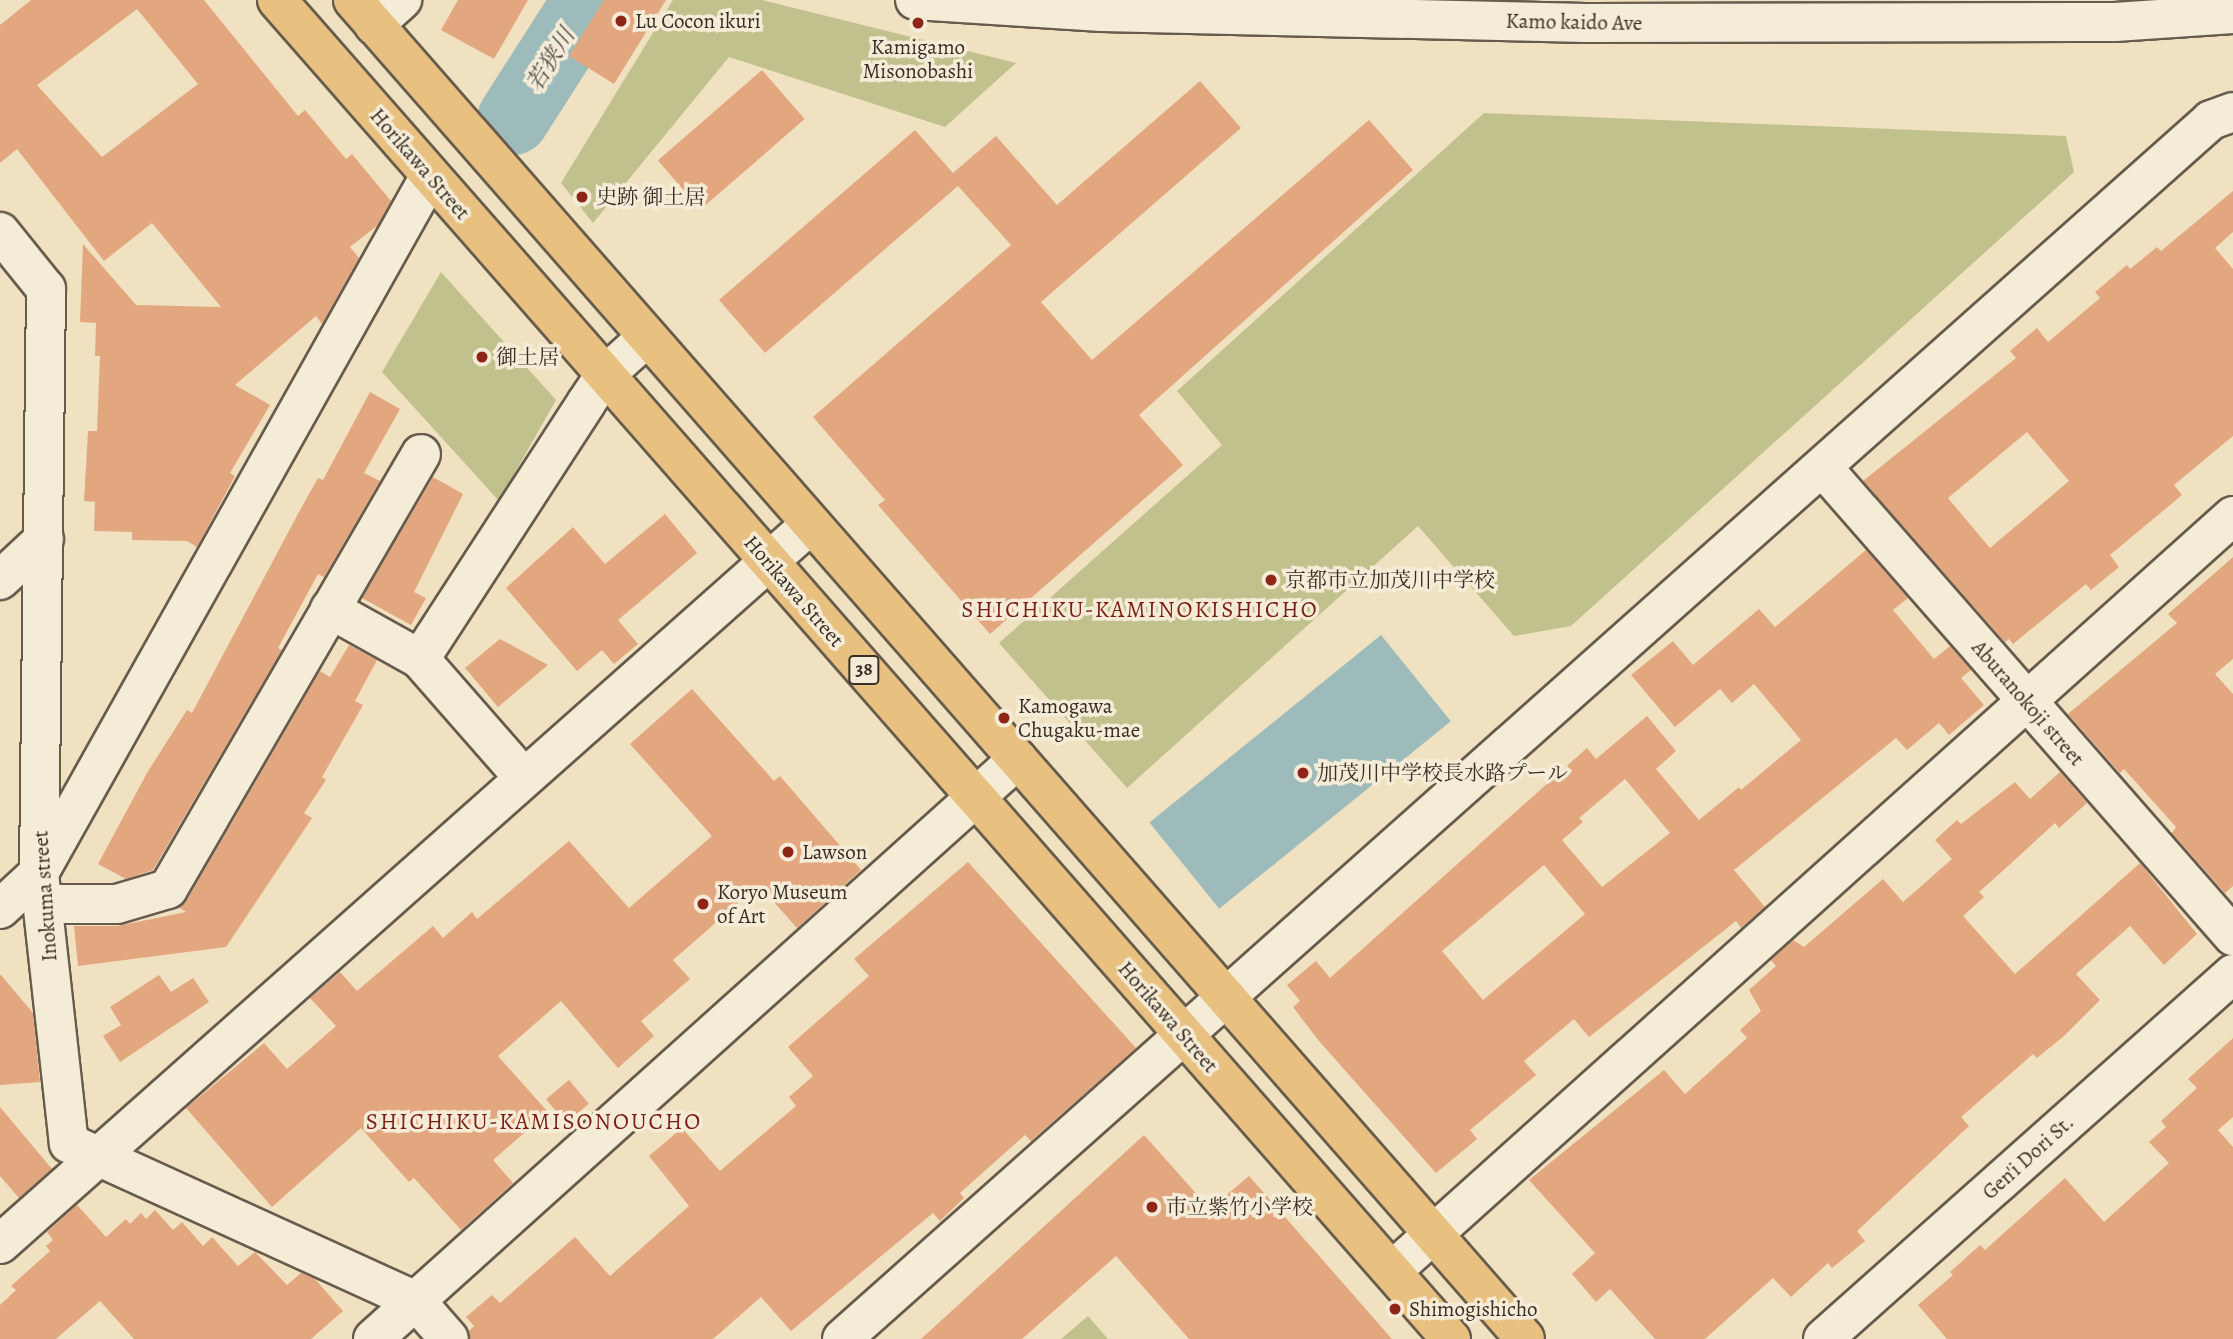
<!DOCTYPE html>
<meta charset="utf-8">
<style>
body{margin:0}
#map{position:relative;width:2233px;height:1339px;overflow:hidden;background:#f0e1c1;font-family:Alegreya,"Noto Serif JP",serif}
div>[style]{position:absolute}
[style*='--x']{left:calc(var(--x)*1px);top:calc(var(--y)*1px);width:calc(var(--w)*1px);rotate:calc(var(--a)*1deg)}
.green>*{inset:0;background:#c1c18e}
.water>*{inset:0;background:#9ebbbc;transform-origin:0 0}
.river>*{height:72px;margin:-36px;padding:0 36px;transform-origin:36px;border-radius:36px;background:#9ebbbc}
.building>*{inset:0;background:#e3a780;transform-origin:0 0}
.roads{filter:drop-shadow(2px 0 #675b4d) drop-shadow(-2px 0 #675b4d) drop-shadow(0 2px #675b4d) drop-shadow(0 -2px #675b4d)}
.minor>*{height:38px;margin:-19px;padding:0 19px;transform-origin:19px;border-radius:19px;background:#f5ecd7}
.major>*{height:38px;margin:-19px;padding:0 19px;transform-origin:19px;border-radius:19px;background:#e8c080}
.dots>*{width:19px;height:19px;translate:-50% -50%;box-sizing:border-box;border:4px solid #f5ecd7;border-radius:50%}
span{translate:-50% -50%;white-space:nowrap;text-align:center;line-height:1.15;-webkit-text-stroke:7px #f5ecd7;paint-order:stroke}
.shield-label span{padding:2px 5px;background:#f5ecd7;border:2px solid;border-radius:5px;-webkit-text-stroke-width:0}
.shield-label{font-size:19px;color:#392e26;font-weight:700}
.poi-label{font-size:21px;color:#392e26}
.left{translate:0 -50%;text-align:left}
.street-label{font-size:21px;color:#392e26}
.water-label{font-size:23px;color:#52514c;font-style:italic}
.neighbourhood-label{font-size:23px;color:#7a1f14;letter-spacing:2px}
</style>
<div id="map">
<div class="green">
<i style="clip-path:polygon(673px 0,762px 0,1016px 63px,945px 127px,729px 57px,593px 223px,561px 183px)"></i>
<i style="clip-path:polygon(1484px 113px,2066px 136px,2074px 172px,1571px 626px,1514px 636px,1418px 526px,1127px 788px,999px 643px,1222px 445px,1177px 391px)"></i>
<i style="clip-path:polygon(441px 272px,556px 400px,499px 501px,382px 372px)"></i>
<i style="clip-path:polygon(1088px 1316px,1108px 1339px,1061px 1339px)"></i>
</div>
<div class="water">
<i style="left:1381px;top:635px;width:111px;height:298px;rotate:51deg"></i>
</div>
<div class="river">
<i style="--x:513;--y:119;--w:141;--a:-57.4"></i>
</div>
<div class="building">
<i style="clip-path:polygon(evenodd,31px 0,204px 0,298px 116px,305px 110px,346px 159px,352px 154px,391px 201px,378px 225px,350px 247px,359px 258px,322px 324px,316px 316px,235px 385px,270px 405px,230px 473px,235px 476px,197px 547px,187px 541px,132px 540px,132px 532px,94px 531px,95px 502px,84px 501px,88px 431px,97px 431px,100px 356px,95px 356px,96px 323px,80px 322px,83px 244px,136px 305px,221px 307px,152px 223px,104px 261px,17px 149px,0 163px,0 25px,31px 0,137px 9px,198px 84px,102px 157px,37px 85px,137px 9px)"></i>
<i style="clip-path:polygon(458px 0,528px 0,494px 59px,441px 30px)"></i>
<i style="clip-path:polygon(604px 0,666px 0,614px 84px,569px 56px)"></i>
<i style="left:762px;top:70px;width:65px;height:138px;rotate:49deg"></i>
<i style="clip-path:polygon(1200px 81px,1241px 128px,1041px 302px,1092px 360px,1369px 120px,1413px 170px,1139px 415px,1183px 465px,990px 634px,878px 505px,885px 500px,813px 417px,1011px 245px,958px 186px,765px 353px,719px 300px,915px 130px,953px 173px,996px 136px,1057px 205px)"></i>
<i style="clip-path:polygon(evenodd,2233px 191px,2233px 232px,2215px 248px,2233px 269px,2233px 436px,2174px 485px,2182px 495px,2110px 555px,2119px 567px,2091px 590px,2086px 584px,2013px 644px,2009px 639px,2005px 642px,1863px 481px,2016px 358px,2010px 351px,2037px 328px,2048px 342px,2100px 298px,2095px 292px,2127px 265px,2130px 269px,2157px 247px,2161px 251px,2233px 191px,2027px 432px,2069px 481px,1990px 548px,1948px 498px,2027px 432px)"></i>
<i style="clip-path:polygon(370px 392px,400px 409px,364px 473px,380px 481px,324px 577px,318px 574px,278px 648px,282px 650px,153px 870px,126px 879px,98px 864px,147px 773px,187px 710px,192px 713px,299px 512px,318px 478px,323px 480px)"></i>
<i style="clip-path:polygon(433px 477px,463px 494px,414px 592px,426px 598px,411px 625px,362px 598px)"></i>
<i style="clip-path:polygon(665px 514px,697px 553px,618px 620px,638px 644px,614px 664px,602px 650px,577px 671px,506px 588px,573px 527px,605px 564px)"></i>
<i style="clip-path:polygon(evenodd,1866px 550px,1908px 598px,1893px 610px,1934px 659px,1950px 646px,1971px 670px,1961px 678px,1984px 705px,1949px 735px,1939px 723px,1907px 750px,1896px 738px,1734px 870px,1765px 907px,1741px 928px,1736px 921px,1589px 1037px,1574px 1019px,1524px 1061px,1536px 1075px,1470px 1130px,1477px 1139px,1436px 1173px,1319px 1041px,1293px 1007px,1300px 1001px,1287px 985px,1316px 961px,1330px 978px,1587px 748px,1596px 759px,1647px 716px,1676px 751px,1656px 769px,1699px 820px,1739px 787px,1741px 790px,1801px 740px,1754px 684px,1732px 703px,1720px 689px,1675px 727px,1631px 675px,1673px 641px,1693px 665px,1759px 609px,1775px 627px,1866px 550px,1625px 779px,1670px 833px,1602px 887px,1562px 840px,1583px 822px,1579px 818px,1625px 779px,1866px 550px,1544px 865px,1585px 914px,1483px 1000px,1442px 951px,1544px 865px)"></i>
<i style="clip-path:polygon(2233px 557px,2233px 659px,2215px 674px,2233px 694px,2233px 886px,2225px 893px,2172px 833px,2176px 827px,2124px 769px,2120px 773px,2068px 714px,2177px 623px,2168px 614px)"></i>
<i style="clip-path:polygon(500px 639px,548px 665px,498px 707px,465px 668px)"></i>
<i style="clip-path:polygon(349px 645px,377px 660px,355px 701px,363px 705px,322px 777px,326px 780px,304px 813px,312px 818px,226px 947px,78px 966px,74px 926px,117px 926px,186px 912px,178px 907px,187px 900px,320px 671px,330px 677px)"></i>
<i style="clip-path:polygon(692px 689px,774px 781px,780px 776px,861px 870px,797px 928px,759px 885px,673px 960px,690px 979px,641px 1021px,654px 1036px,618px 1068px,561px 1001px,498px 1056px,548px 1112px,493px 1160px,513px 1183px,461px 1230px,414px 1178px,409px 1182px,361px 1128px,272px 1207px,186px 1108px,264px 1043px,287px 1069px,336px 1026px,310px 998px,340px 972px,357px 991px,433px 926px,443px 938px,472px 912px,477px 919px,569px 841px,629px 908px,712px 836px,630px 744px)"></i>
<i style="clip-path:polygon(2060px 772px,2087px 803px,2059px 828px,2055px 823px,2007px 867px,1979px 892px,1984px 897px,1963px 916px,2015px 974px,2140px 863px,2197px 934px,2164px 965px,2130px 926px,2076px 974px,2100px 1000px,2064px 1036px,2037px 1058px,2033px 1054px,1961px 1117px,1969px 1126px,1857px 1231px,1865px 1241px,1832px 1268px,1828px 1263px,1791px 1297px,1773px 1278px,1705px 1339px,1655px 1339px,1610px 1289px,1596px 1302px,1572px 1274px,1595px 1253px,1529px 1180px,1664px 1070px,1685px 1094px,1747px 1038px,1740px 1030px,1761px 1011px,1749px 990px,1776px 966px,1771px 960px,1793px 940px,1804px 947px,1883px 879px,1903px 902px,1952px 859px,1935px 840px,1957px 820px,1961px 824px,2015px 782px,2030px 799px)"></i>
<i style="clip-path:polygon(968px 862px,1136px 1048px,1031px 1141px,1025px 1135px,960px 1193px,964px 1198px,940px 1221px,933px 1213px,791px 1331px,761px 1297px,713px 1339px,470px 1339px,469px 1331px,474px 1326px,466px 1317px,492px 1295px,500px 1303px,575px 1237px,610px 1276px,689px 1206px,649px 1156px,682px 1128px,720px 1171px,796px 1106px,789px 1097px,813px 1076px,788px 1047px,869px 976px,854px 959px)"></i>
<i style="clip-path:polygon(0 974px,33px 1013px,40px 1082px,0 1085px)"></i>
<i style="clip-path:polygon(159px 975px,171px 992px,193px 978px,209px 1002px,120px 1062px,103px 1036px,121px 1025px,110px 1007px)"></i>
<i style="clip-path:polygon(2233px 1038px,2233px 1117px,2218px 1130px,2233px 1147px,2233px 1339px,1947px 1339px,1918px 1305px,1953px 1275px,1950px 1272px,1980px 1245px,1985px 1250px,2065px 1178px,2104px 1222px,2169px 1163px,2149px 1142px,2166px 1127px,2161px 1121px,2197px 1088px,2188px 1079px)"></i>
<i style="left:569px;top:1080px;width:31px;height:30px;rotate:50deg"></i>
<i style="clip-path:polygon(0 1107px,52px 1169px,19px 1198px,0 1176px)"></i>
<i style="clip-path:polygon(1144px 1135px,1210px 1209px,1249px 1176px,1392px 1339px,1189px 1339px,1116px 1256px,1022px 1339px,921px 1339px)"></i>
<i style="clip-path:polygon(77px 1205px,106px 1237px,126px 1219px,130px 1224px,141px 1213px,146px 1219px,155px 1210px,173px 1230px,182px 1222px,203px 1246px,212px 1237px,238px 1266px,255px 1252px,287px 1285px,301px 1273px,315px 1279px,343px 1311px,311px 1339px,134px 1339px,100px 1301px,56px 1339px,0 1339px,0 1305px,16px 1290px,11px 1286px,50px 1251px,46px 1246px,53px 1240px,47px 1232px)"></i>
</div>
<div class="roads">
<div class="minor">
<i style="--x:915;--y:0;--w:187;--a:3.7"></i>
<i style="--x:1102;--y:12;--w:484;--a:1.3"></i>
<i style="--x:1586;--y:23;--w:529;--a:-0.11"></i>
<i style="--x:2115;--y:22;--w:118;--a:-3.9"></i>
<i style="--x:374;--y:25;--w:38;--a:-42"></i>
<i style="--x:0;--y:232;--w:73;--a:51.1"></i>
<i style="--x:46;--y:289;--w:584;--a:90.69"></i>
<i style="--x:39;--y:873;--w:272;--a:83.7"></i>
<i style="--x:69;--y:1143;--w:381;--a:24.5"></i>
<i style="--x:416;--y:1301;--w:50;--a:49"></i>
<i style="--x:1824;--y:469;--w:621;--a:48.79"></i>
<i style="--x:0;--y:580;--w:60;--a:-43"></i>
<i style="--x:330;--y:609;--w:103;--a:29.1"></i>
<i style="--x:524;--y:778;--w:158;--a:-131.2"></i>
<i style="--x:420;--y:659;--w:305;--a:-57"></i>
<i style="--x:586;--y:403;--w:34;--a:-56"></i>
<i style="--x:605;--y:375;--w:55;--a:-42.1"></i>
<i style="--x:42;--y:904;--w:75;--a:0"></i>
<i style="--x:117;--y:904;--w:53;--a:-16.4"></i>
<i style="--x:168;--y:889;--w:503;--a:-59.82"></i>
<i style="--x:0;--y:909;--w:53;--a:-42.7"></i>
<i style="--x:39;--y:873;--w:799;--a:-60.71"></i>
<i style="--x:0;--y:1244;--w:1084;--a:-41.6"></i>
<i style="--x:1392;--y:1271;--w:1130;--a:-41.92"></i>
<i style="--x:373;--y:1339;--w:867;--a:-41.96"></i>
<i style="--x:842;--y:1339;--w:1833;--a:-41.68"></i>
<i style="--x:2211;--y:120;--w:23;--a:-20"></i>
<i style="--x:1823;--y:1339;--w:549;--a:-41.68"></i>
</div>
<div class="major">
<i style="--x:277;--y:0;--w:1781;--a:48.76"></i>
<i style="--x:353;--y:0;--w:1779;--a:48.8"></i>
</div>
</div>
<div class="dots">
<i style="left:621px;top:21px;background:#8f2418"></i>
<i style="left:918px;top:23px;background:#8f2418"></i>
<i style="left:582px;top:197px;background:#8f2418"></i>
<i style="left:482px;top:357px;background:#8f2418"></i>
<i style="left:1271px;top:580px;background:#8f2418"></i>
<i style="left:1004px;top:718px;background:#8f2418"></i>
<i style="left:1303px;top:773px;background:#8f2418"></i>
<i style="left:788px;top:852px;background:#8f2418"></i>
<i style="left:703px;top:904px;background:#8f2418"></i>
<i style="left:1152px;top:1207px;background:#8f2418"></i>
<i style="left:1395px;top:1309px;background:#8f2418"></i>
</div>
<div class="shield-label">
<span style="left:864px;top:670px">38</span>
</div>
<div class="poi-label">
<span class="left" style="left:635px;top:21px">Lu Cocon ikuri</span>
<span style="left:918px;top:59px">Kamigamo<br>Misonobashi</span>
<span class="left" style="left:596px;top:197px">史跡 御土居</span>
<span class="left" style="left:496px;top:357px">御土居</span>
<span class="left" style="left:1285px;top:580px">京都市立加茂川中学校</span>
<span class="left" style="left:1018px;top:718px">Kamogawa<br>Chugaku-mae</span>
<span class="left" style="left:1317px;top:773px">加茂川中学校長水路プール</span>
<span class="left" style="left:802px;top:852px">Lawson</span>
<span class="left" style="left:717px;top:904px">Koryo Museum<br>of Art</span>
<span class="left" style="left:1166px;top:1207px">市立紫竹小学校</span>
<span class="left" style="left:1409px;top:1309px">Shimogishicho</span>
</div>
<div class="street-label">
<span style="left:1574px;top:22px;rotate:1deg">Kamo kaido Ave</span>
<span style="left:420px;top:164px;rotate:49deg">Horikawa Street</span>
<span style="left:794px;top:591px;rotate:49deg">Horikawa Street</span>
<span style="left:2028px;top:703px;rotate:49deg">Aburanokoji street</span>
<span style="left:45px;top:896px;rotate:-94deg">Inokuma street</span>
<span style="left:1168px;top:1017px;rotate:49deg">Horikawa Street</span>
<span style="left:2028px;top:1157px;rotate:-42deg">Gen'i Dori St.</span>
</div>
<div class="water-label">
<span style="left:551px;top:60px;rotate:-58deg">若狭川</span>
</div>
<div class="neighbourhood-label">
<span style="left:1140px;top:610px">SHICHIKU-KAMINOKISHICHO</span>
<span style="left:534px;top:1122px">SHICHIKU-KAMISONOUCHO</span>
</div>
</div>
